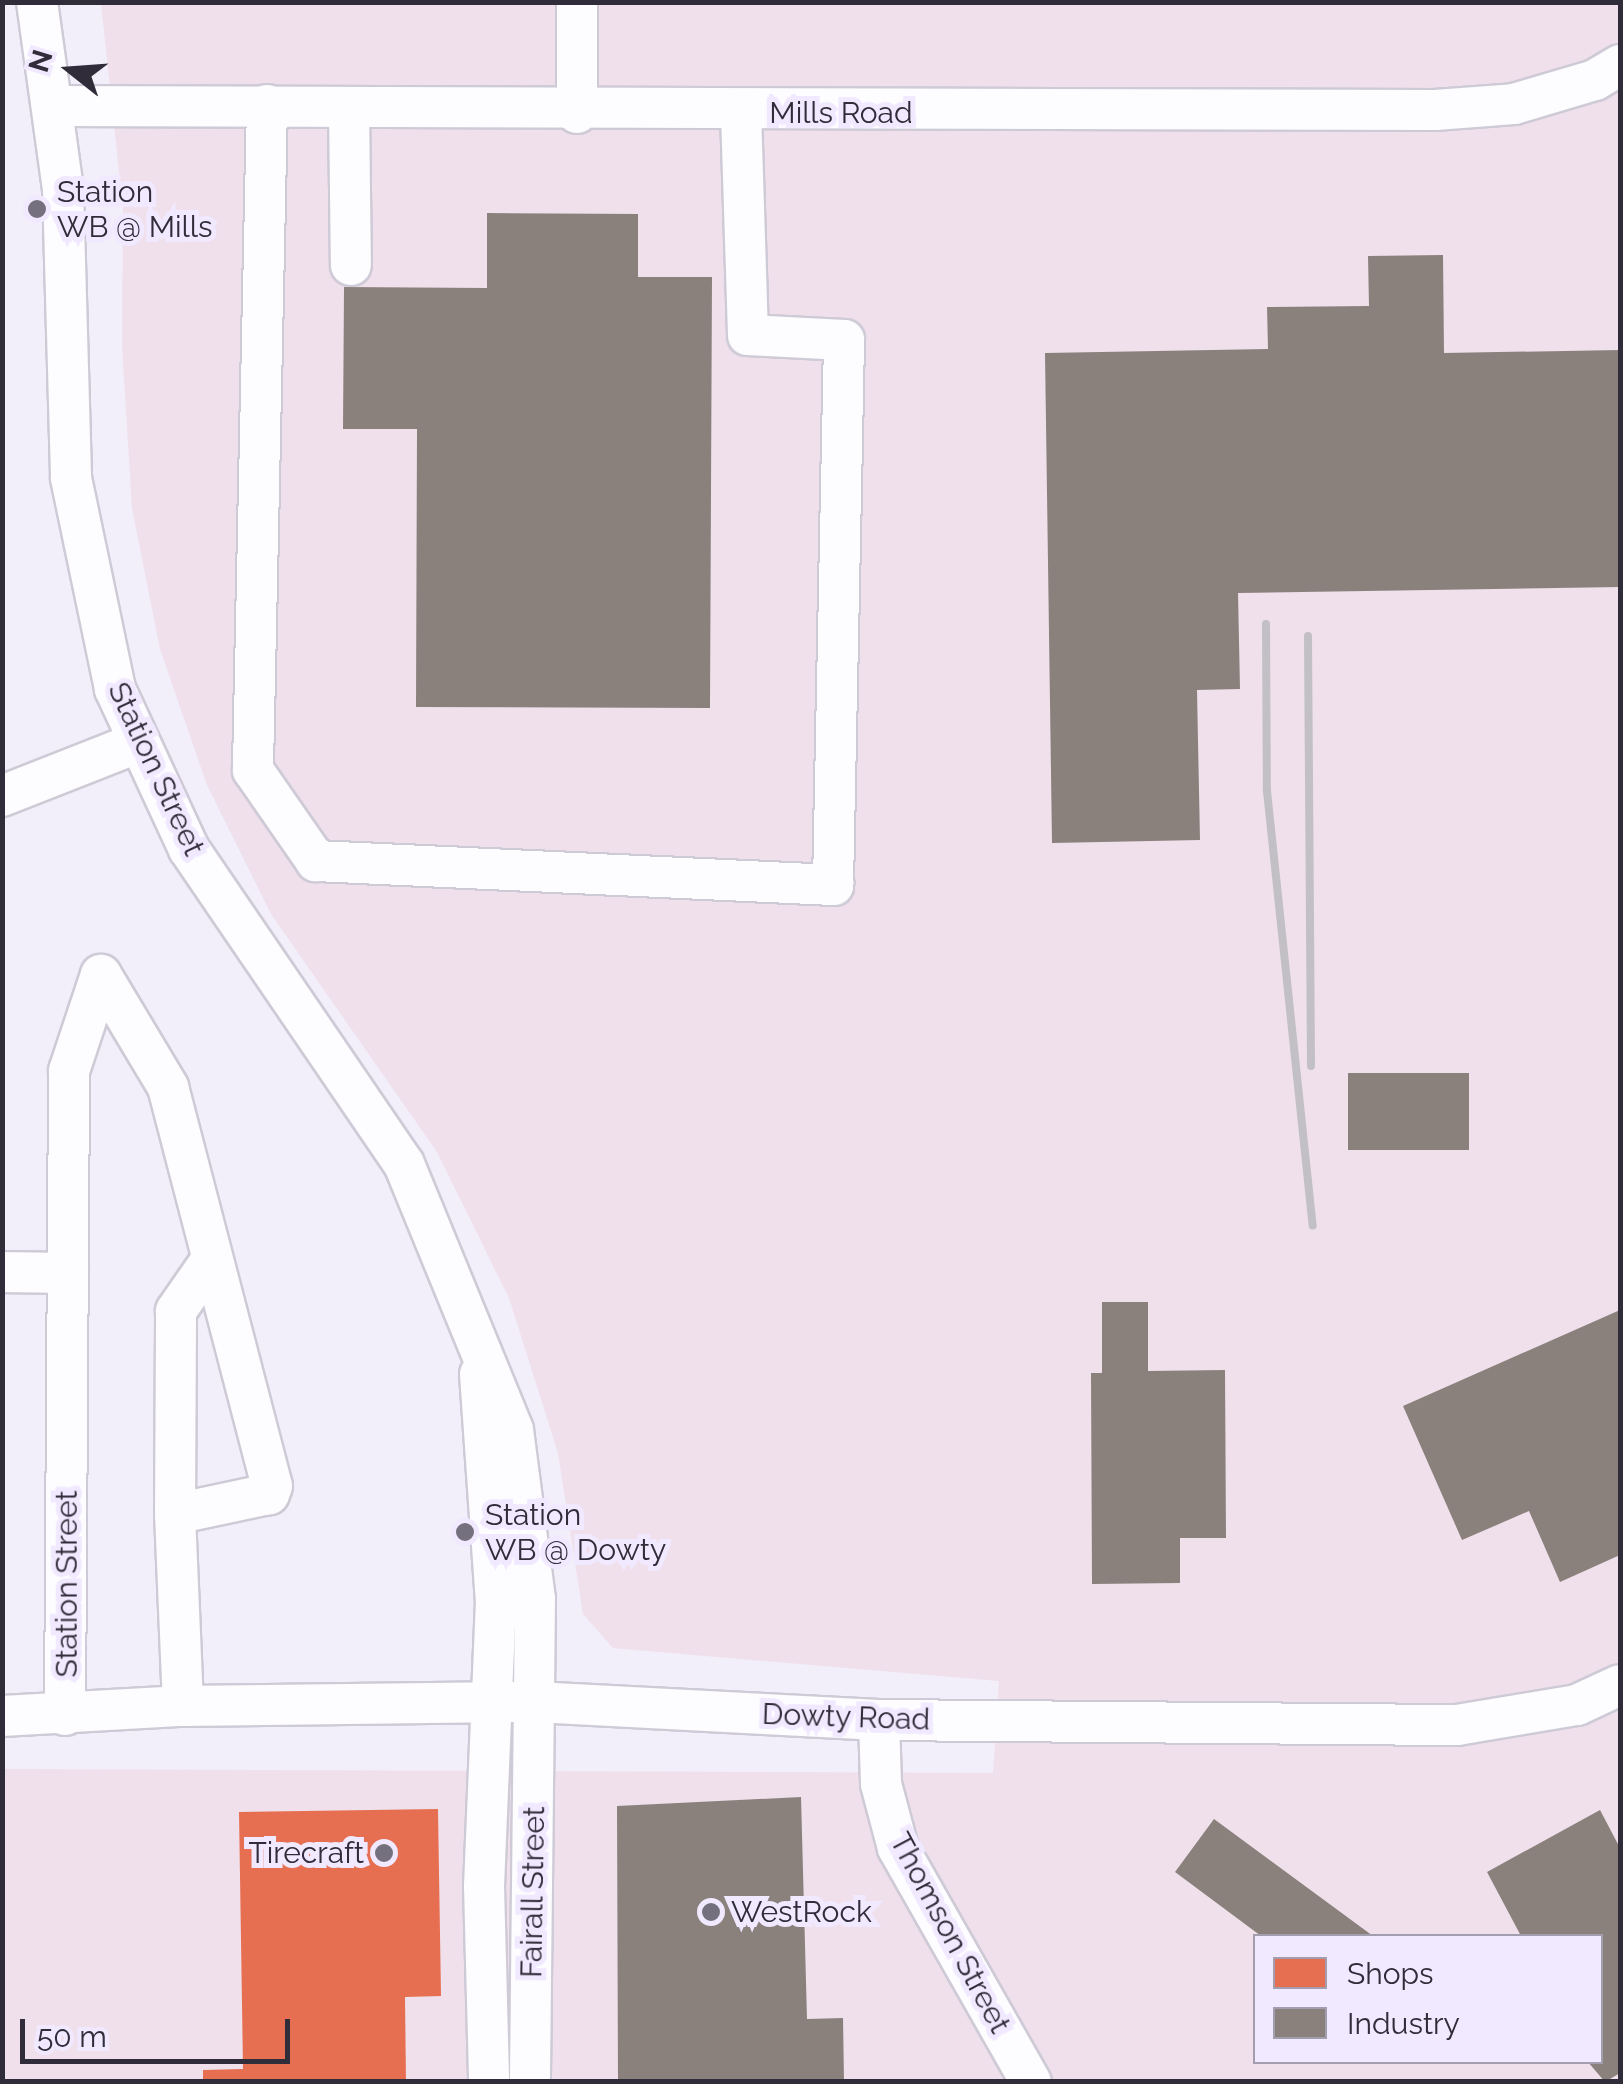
<!DOCTYPE html>
<style>
body{margin:0}
#map{position:relative;width:1623px;height:2084px;overflow:hidden;background:#f2eefa;font-family:Raleway,sans-serif}
div>[style]{position:absolute}
[style*='--x']{left:calc(var(--x)*1px);top:calc(var(--y)*1px);width:calc(var(--w)*1px);rotate:calc(var(--a)*1deg)}
.industrial>*{inset:0;background:#efe0eb}
.shops>*{inset:0;background:#e76f51}
.industry>*{inset:0;background:#8a817c;transform-origin:0 0}
.roads{filter:drop-shadow(2px 0 #cecad6) drop-shadow(-2px 0 #cecad6) drop-shadow(0 2px #cecad6) drop-shadow(0 -2px #cecad6)}
.minor>*{height:40px;margin:-20px;padding:0 20px;transform-origin:20px;border-radius:20px;background:#fdfcfe}
.rail>*{height:8px;margin:-4px;padding:0 4px;transform-origin:4px;border-radius:4px;background:#c2c0c4}
.dots>*{width:28px;height:28px;translate:-50% -50%;box-sizing:border-box;border:5px solid #f0e9ff;border-radius:50%}
span{translate:-50% -50%;white-space:nowrap;text-align:center;line-height:1.15;-webkit-text-stroke:10px #f0e9ff;paint-order:stroke}
.street-label{font-size:30px;color:#302c39}
.poi-label{font-size:30px;color:#302c39}
.left{translate:0 -50%;text-align:left}
.right{translate:-100% -50%;text-align:right}
.frame{position:absolute;inset:0;border:5px solid #302c39;pointer-events:none}
.legend{position:absolute;left:1253px;top:1934px;width:350px;height:130px;box-sizing:border-box;background:#f0e9ff;border:2px solid #a39db0;margin:0;padding:12px 18px;list-style:none;font-size:30px;color:#302c39}
.legend li{display:flex;align-items:center;gap:20px;height:50px}
.legend b{width:50px;border:2px solid #a39db0}
.north{position:absolute;left:20px;top:20px;width:100px;height:100px;-webkit-text-stroke:8px #f0e9ff;paint-order:stroke;rotate:287deg;font-size:28px;font-weight:700;line-height:40px;text-align:center;color:#302c39}
.north::after{content:'';display:block;margin:auto;width:35px;height:45px;background:#302c39;clip-path:polygon(50% 0,100% 100%,50% 72%,0 100%)}
.scale{position:absolute;left:20px;top:2019px;width:270px;height:45px;box-sizing:border-box;border:5px solid #302c39;border-top:0;padding-left:12px;font-size:30px;line-height:35px;white-space:nowrap;color:#302c39;-webkit-text-stroke:8px #f0e9ff;paint-order:stroke}
</style>
<div id="map">
<div class="industrial">
<i style="clip-path:polygon(evenodd,101px 3px,1620px 3px,1620px 2081px,3px 2082px,3px 1769px,993px 1773px,999px 1681px,613px 1648px,583px 1614px,558px 1453px,509px 1298px,437px 1152px,271px 914px,207px 785px,160px 649px,132px 508px,122px 346px,123px 209px,101px 3px,1256px 1936px,1600px 1936px,1600px 2062px,1256px 2062px,1256px 1936px)"></i>
</div>
<div class="shops">
<i style="clip-path:polygon(438px 1809px,441px 1996px,405px 1997px,406px 2082px,203px 2082px,203px 2070px,243px 2069px,239px 1812px)"></i>
</div>
<div class="industry">
<i style="clip-path:polygon(487px 213px,638px 214px,638px 277px,712px 277px,710px 708px,416px 707px,417px 429px,343px 429px,344px 287px,487px 288px)"></i>
<i style="clip-path:polygon(1443px 255px,1444px 353px,1620px 350px,1620px 587px,1238px 593px,1240px 689px,1197px 690px,1200px 840px,1052px 843px,1045px 353px,1268px 349px,1267px 307px,1369px 306px,1368px 256px)"></i>
<i style="left:1469px;top:1073px;width:77px;height:121px;rotate:90deg"></i>
<i style="clip-path:polygon(1102px 1302px,1148px 1302px,1148px 1371px,1225px 1370px,1226px 1538px,1180px 1538px,1180px 1583px,1092px 1584px,1091px 1373px,1102px 1373px)"></i>
<i style="clip-path:polygon(1620px 1310px,1620px 1555px,1560px 1582px,1529px 1511px,1462px 1540px,1403px 1406px)"></i>
<i style="clip-path:polygon(801px 1797px,807px 2019px,843px 2018px,844px 2082px,618px 2082px,617px 1806px)"></i>
<i style="clip-path:polygon(1600px 1810px,1620px 1848px,1620px 2073px,1605px 2082px,1588px 2062px,1600px 2062px,1600px 1936px,1521px 1936px,1487px 1872px)"></i>
<i style="clip-path:polygon(1214px 1819px,1373px 1936px,1261px 1936px,1175px 1872px)"></i>
</div>
<div class="roads">
<div class="minor">
<i style="--x:37;--y:2;--w:189;--a:82.1"></i>
<i style="--x:63;--y:189;--w:289;--a:88.4"></i>
<i style="--x:71;--y:478;--w:216;--a:78.2"></i>
<i style="--x:115;--y:689;--w:176;--a:65.2"></i>
<i style="--x:189;--y:849;--w:381;--a:55.7"></i>
<i style="--x:404;--y:1164;--w:287;--a:67.7"></i>
<i style="--x:513;--y:1430;--w:170;--a:82.6"></i>
<i style="--x:535;--y:1599;--w:483;--a:90.6"></i>
<i style="--x:577;--y:2;--w:111;--a:90"></i>
<i style="--x:267;--y:105;--w:665;--a:91.21"></i>
<i style="--x:253;--y:770;--w:111;--a:55.3"></i>
<i style="--x:316;--y:861;--w:518;--a:2.66"></i>
<i style="--x:833;--y:885;--w:545;--a:-88.84"></i>
<i style="--x:844;--y:340;--w:96;--a:-177"></i>
<i style="--x:748;--y:335;--w:222;--a:-91.8"></i>
<i style="--x:53;--y:106;--w:1382;--a:0.17"></i>
<i style="--x:1435;--y:110;--w:79;--a:-4.3"></i>
<i style="--x:1514;--y:104;--w:84;--a:-16.5"></i>
<i style="--x:1595;--y:80;--w:29;--a:-31"></i>
<i style="--x:349;--y:109;--w:156;--a:89.3"></i>
<i style="--x:2;--y:796;--w:147;--a:-21.5"></i>
<i style="--x:101;--y:975;--w:131;--a:59.1"></i>
<i style="--x:168;--y:1087;--w:412;--a:75.4"></i>
<i style="--x:272;--y:1486;--w:9;--a:111"></i>
<i style="--x:269;--y:1494;--w:96;--a:168"></i>
<i style="--x:175;--y:1514;--w:192;--a:87.6"></i>
<i style="--x:2;--y:1272;--w:66;--a:0.9"></i>
<i style="--x:480;--y:1374;--w:227;--a:86"></i>
<i style="--x:496;--y:1600;--w:286;--a:92.4"></i>
<i style="--x:484;--y:1886;--w:196;--a:88.5"></i>
<i style="--x:175;--y:1514;--w:203;--a:-89.7"></i>
<i style="--x:176;--y:1311;--w:63;--a:-55.3"></i>
<i style="--x:65;--y:1715;--w:644;--a:-89.64"></i>
<i style="--x:69;--y:1071;--w:101;--a:-71.6"></i>
<i style="--x:2;--y:1716;--w:181;--a:-3.2"></i>
<i style="--x:183;--y:1706;--w:352;--a:-0.7"></i>
<i style="--x:535;--y:1702;--w:344;--a:3"></i>
<i style="--x:879;--y:1720;--w:578;--a:0.5"></i>
<i style="--x:1457;--y:1725;--w:122;--a:-9.5"></i>
<i style="--x:1577;--y:1705;--w:47;--a:-24.9"></i>
<i style="--x:879;--y:1720;--w:64;--a:88.2"></i>
<i style="--x:881;--y:1784;--w:66;--a:75.1"></i>
<i style="--x:898;--y:1848;--w:269;--a:60.4"></i>
</div>
</div>
<div class="rail">
<i style="--x:1266;--y:624;--w:167;--a:89.7"></i>
<i style="--x:1267;--y:791;--w:437;--a:84"></i>
<i style="--x:1308;--y:636;--w:430;--a:89.6"></i>
</div>
<div class="dots">
<i style="left:37px;top:209px;background:#74707d"></i>
<i style="left:465px;top:1532px;background:#74707d"></i>
<i style="left:384px;top:1853px;background:#74707d"></i>
<i style="left:711px;top:1912px;background:#74707d"></i>
</div>
<div class="street-label">
<span style="left:841px;top:113px">Mills Road</span>
<span style="left:156px;top:769px;rotate:65deg">Station Street</span>
<span style="left:67px;top:1584px;rotate:-90deg">Station Street</span>
<span style="left:846px;top:1717px;rotate:2deg">Dowty Road</span>
<span style="left:533px;top:1892px;rotate:-89deg">Fairall Street</span>
<span style="left:950px;top:1933px;rotate:62deg">Thomson Street</span>
</div>
<div class="poi-label">
<span class="left" style="left:57px;top:209px">Station<br>WB @ Mills</span>
<span class="left" style="left:485px;top:1532px">Station<br>WB @ Dowty</span>
<span class="right" style="left:364px;top:1853px">Tirecraft</span>
<span class="left" style="left:731px;top:1912px">WestRock</span>
</div>
<div class="frame"></div>
<ul class="legend">
<li><b style="height:28px;background:#e76f51"></b>Shops</li>
<li><b style="height:28px;background:#8a817c"></b>Industry</li>
</ul>
<div class="north">N</div>
<div class="scale">50 m</div>
</div>
